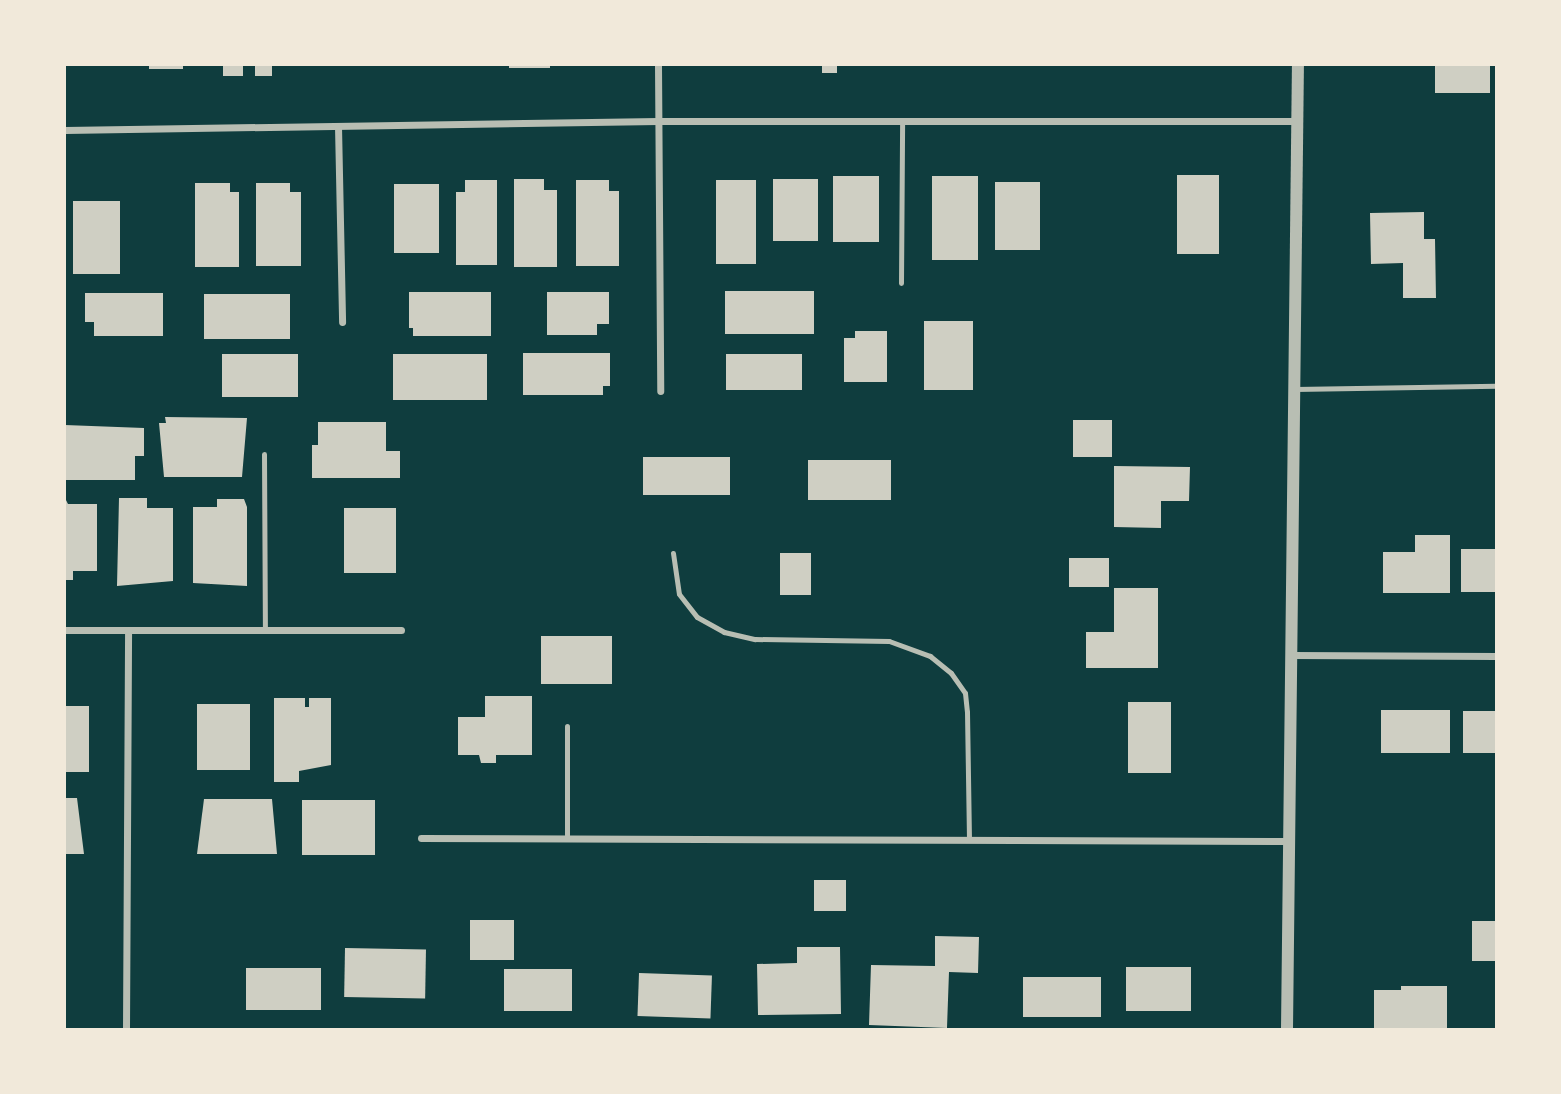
<!DOCTYPE html>
<style>
body{margin:0}
#map{position:relative;width:1561px;height:1094px;overflow:hidden;background:#0f3d3e;font-family:"DM Sans",sans-serif}
div>[style]{position:absolute}
[style*='--x']{left:calc(var(--x)*1px);top:calc(var(--y)*1px);width:calc(var(--w)*1px);rotate:calc(var(--a)*1deg)}
.building>*{inset:0;background:#cfcfc3;transform-origin:0 0}
.service>*{height:5px;margin:-2.5px;padding:0 2.5px;transform-origin:2.5px;border-radius:2.5px;background:#b8beb3}
.minor>*{height:7px;margin:-3.5px;padding:0 3.5px;transform-origin:3.5px;border-radius:3.5px;background:#b8beb3}
.tertiary>*{height:12px;margin:-6px;padding:0 6px;transform-origin:6px;border-radius:6px;background:#b8beb3}
span{translate:-50% -50%;white-space:nowrap;text-align:center;line-height:1.15;-webkit-text-stroke:5px #f1e9da;paint-order:stroke}
.frame{position:absolute;inset:0;border:66px solid #f1e9da;pointer-events:none}
</style>
<div id="map">
<div class="building">
<i style="left:149px;top:65px;width:34px;height:4px"></i>
<i style="left:223px;top:65px;width:20px;height:11px"></i>
<i style="left:255px;top:65px;width:17px;height:11px"></i>
<i style="left:509px;top:65px;width:41px;height:3px"></i>
<i style="left:822px;top:65px;width:15px;height:8px"></i>
<i style="left:1435px;top:65px;width:55px;height:28px"></i>
<i style="left:1177px;top:175px;width:42px;height:79px"></i>
<i style="left:833px;top:176px;width:46px;height:66px"></i>
<i style="left:932px;top:176px;width:46px;height:84px"></i>
<i style="clip-path:polygon(514px 179px,544px 179px,544px 190px,557px 190px,557px 267px,514px 267px)"></i>
<i style="left:773px;top:179px;width:45px;height:62px"></i>
<i style="clip-path:polygon(465px 180px,497px 180px,497px 265px,456px 265px,456px 192px,465px 192px)"></i>
<i style="clip-path:polygon(576px 180px,609px 180px,609px 191px,619px 191px,619px 266px,576px 266px)"></i>
<i style="left:716px;top:180px;width:40px;height:84px"></i>
<i style="left:995px;top:182px;width:45px;height:68px"></i>
<i style="clip-path:polygon(195px 183px,230px 183px,230px 192px,239px 192px,239px 267px,195px 267px)"></i>
<i style="clip-path:polygon(256px 183px,290px 183px,290px 192px,301px 192px,301px 266px,256px 266px)"></i>
<i style="left:394px;top:184px;width:45px;height:69px"></i>
<i style="left:73px;top:201px;width:47px;height:73px"></i>
<i style="clip-path:polygon(1424px 212px,1424px 239px,1435px 239px,1436px 298px,1403px 298px,1403px 263px,1371px 264px,1370px 213px)"></i>
<i style="left:725px;top:291px;width:89px;height:43px"></i>
<i style="clip-path:polygon(409px 292px,491px 292px,491px 336px,413px 336px,413px 328px,409px 328px)"></i>
<i style="clip-path:polygon(547px 292px,609px 292px,609px 324px,597px 324px,597px 335px,547px 335px)"></i>
<i style="clip-path:polygon(85px 293px,163px 293px,163px 336px,94px 336px,94px 322px,85px 322px)"></i>
<i style="left:204px;top:294px;width:86px;height:45px"></i>
<i style="left:924px;top:321px;width:49px;height:69px"></i>
<i style="clip-path:polygon(855px 331px,887px 331px,887px 382px,844px 382px,844px 338px,855px 338px)"></i>
<i style="clip-path:polygon(523px 353px,610px 353px,610px 386px,603px 386px,603px 395px,523px 395px)"></i>
<i style="left:222px;top:354px;width:76px;height:43px"></i>
<i style="left:393px;top:354px;width:94px;height:46px"></i>
<i style="left:726px;top:354px;width:76px;height:36px"></i>
<i style="clip-path:polygon(165px 417px,247px 418px,242px 477px,164px 477px,159px 423px,166px 423px)"></i>
<i style="left:1073px;top:420px;width:39px;height:37px"></i>
<i style="clip-path:polygon(318px 422px,386px 422px,386px 451px,400px 451px,400px 478px,312px 478px,312px 445px,318px 445px)"></i>
<i style="clip-path:polygon(65px 425px,144px 428px,144px 456px,135px 456px,135px 480px,65px 480px)"></i>
<i style="left:643px;top:457px;width:87px;height:38px"></i>
<i style="left:808px;top:460px;width:83px;height:40px"></i>
<i style="clip-path:polygon(1114px 466px,1190px 467px,1189px 501px,1161px 501px,1161px 528px,1114px 527px)"></i>
<i style="clip-path:polygon(65px 498px,68px 504px,97px 504px,97px 571px,73px 571px,73px 580px,65px 580px)"></i>
<i style="clip-path:polygon(119px 498px,147px 498px,147px 508px,173px 508px,173px 581px,117px 586px)"></i>
<i style="clip-path:polygon(217px 499px,244px 499px,247px 507px,247px 586px,193px 583px,193px 507px,217px 507px)"></i>
<i style="left:344px;top:508px;width:52px;height:65px"></i>
<i style="clip-path:polygon(1415px 535px,1450px 535px,1450px 593px,1383px 593px,1383px 552px,1415px 552px)"></i>
<i style="left:1461px;top:549px;width:35px;height:43px"></i>
<i style="left:780px;top:553px;width:31px;height:42px"></i>
<i style="left:1069px;top:558px;width:40px;height:29px"></i>
<i style="clip-path:polygon(1114px 588px,1158px 588px,1158px 668px,1086px 668px,1086px 632px,1114px 632px)"></i>
<i style="left:612px;top:636px;width:48px;height:71px;rotate:90deg"></i>
<i style="clip-path:polygon(485px 696px,532px 696px,532px 755px,496px 755px,496px 763px,481px 763px,479px 755px,458px 755px,458px 717px,485px 717px)"></i>
<i style="clip-path:polygon(274px 698px,305px 698px,305px 707px,309px 707px,309px 698px,331px 698px,331px 765px,299px 771px,299px 782px,274px 782px)"></i>
<i style="left:1128px;top:702px;width:43px;height:71px"></i>
<i style="left:197px;top:704px;width:53px;height:66px"></i>
<i style="left:65px;top:706px;width:24px;height:66px"></i>
<i style="left:1381px;top:710px;width:69px;height:43px"></i>
<i style="left:1463px;top:711px;width:33px;height:42px"></i>
<i style="clip-path:polygon(65px 798px,77px 798px,84px 854px,65px 854px)"></i>
<i style="clip-path:polygon(204px 799px,272px 799px,277px 854px,197px 854px)"></i>
<i style="left:302px;top:800px;width:73px;height:55px"></i>
<i style="left:814px;top:880px;width:32px;height:31px"></i>
<i style="left:470px;top:920px;width:44px;height:40px"></i>
<i style="left:1472px;top:921px;width:24px;height:40px"></i>
<i style="clip-path:polygon(935px 936px,979px 937px,978px 973px,949px 972px,947px 1028px,869px 1025px,871px 965px,935px 966px)"></i>
<i style="clip-path:polygon(797px 947px,840px 947px,841px 1014px,758px 1015px,757px 964px,797px 963px)"></i>
<i style="left:345px;top:948px;width:81px;height:49px;rotate:1deg"></i>
<i style="left:1126px;top:967px;width:65px;height:44px"></i>
<i style="left:246px;top:968px;width:75px;height:42px"></i>
<i style="left:504px;top:969px;width:68px;height:42px"></i>
<i style="left:639px;top:973px;width:73px;height:43px;rotate:2deg"></i>
<i style="left:1023px;top:977px;width:78px;height:40px"></i>
<i style="clip-path:polygon(1401px 986px,1447px 986px,1447px 1029px,1374px 1029px,1374px 990px,1401px 990px)"></i>
</div>
<div class="service">
<i style="--x:901;--y:283;--w:162;--a:-89.6"></i>
<i style="--x:1295;--y:389;--w:201;--a:-0.9"></i>
<i style="--x:264;--y:454;--w:176;--a:89.7"></i>
<i style="--x:673;--y:553;--w:41;--a:81.7"></i>
<i style="--x:679;--y:594;--w:29;--a:52"></i>
<i style="--x:697;--y:617;--w:31;--a:29"></i>
<i style="--x:724;--y:632;--w:32;--a:13"></i>
<i style="--x:755;--y:639;--w:134;--a:0.9"></i>
<i style="--x:889;--y:641;--w:44;--a:20.1"></i>
<i style="--x:930;--y:656;--w:27;--a:39"></i>
<i style="--x:951;--y:673;--w:24;--a:55"></i>
<i style="--x:965;--y:693;--w:19;--a:84"></i>
<i style="--x:967;--y:712;--w:128;--a:89.1"></i>
<i style="--x:567;--y:726;--w:113;--a:90"></i>
</div>
<div class="minor">
<i style="--x:658;--y:65;--w:326;--a:89.6"></i>
<i style="--x:338;--y:126;--w:196;--a:88.8"></i>
<i style="--x:65;--y:130;--w:593;--a:-0.87"></i>
<i style="--x:658;--y:121;--w:640;--a:0"></i>
<i style="--x:65;--y:630;--w:336;--a:0"></i>
<i style="--x:1292;--y:655;--w:204;--a:0.3"></i>
<i style="--x:421;--y:838;--w:868;--a:0.2"></i>
<i style="--x:126;--y:1029;--w:399;--a:-89.7"></i>
</div>
<div class="tertiary">
<i style="--x:1287;--y:1029;--w:964;--a:-89.35"></i>
</div>
<div class="frame"></div>
</div>
